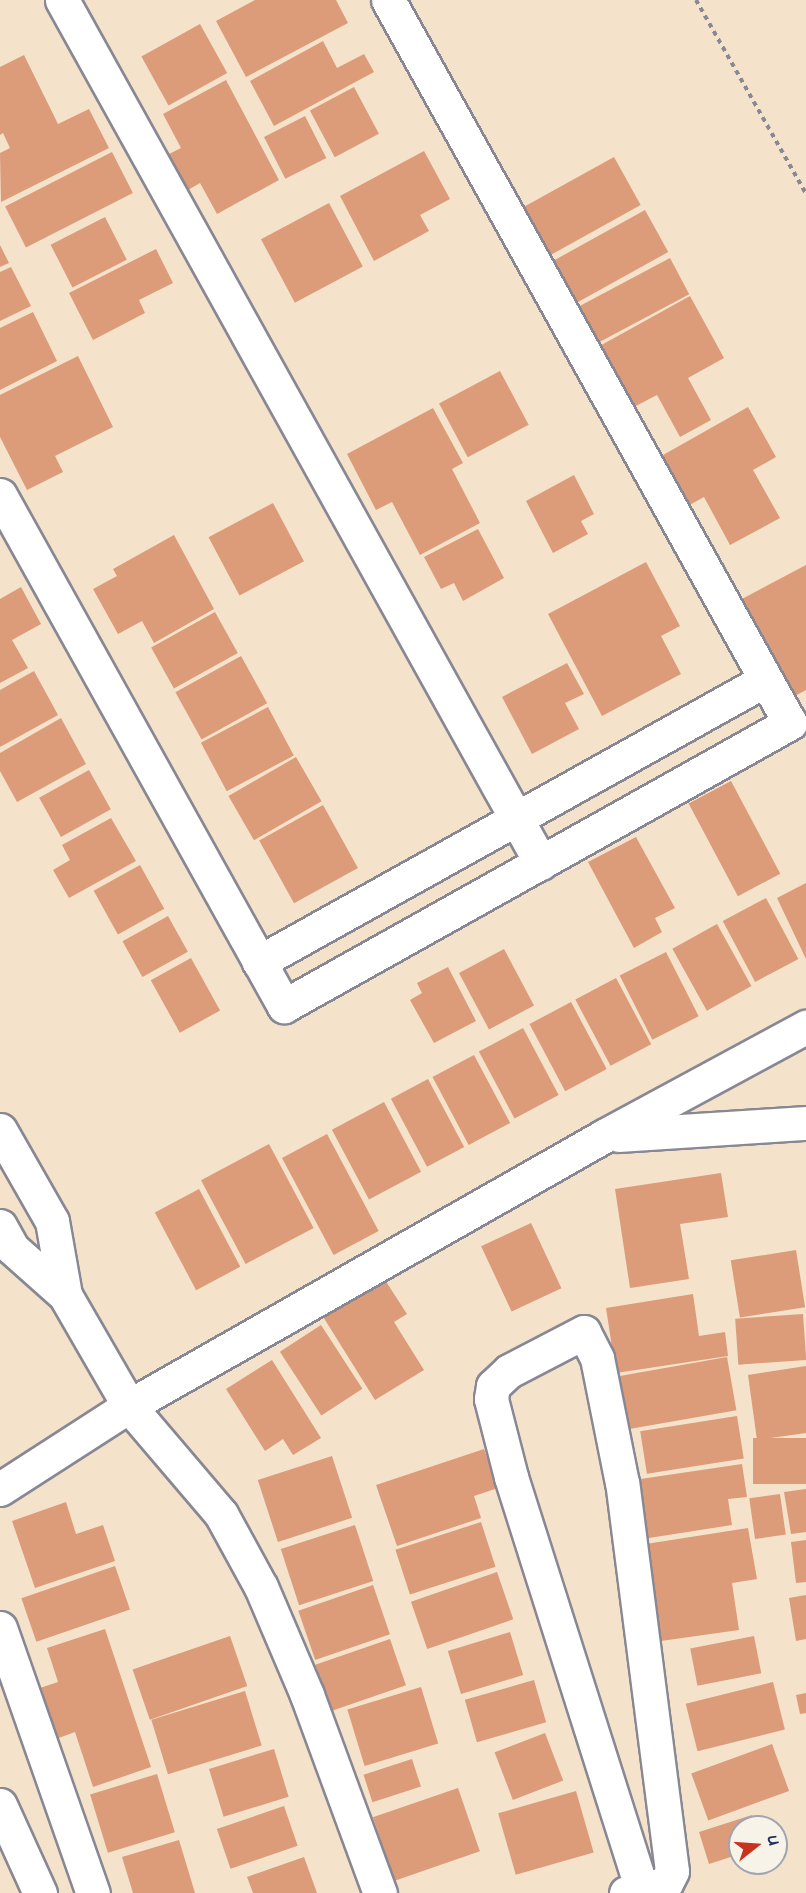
<!DOCTYPE html>
<style>
body{margin:0}
#map{position:relative;width:806px;height:1893px;overflow:hidden;background:#f5e2ca;font-family:"Architects Daughter",sans-serif}
div>[style]{position:absolute}
[style*='--x']{left:calc(var(--x)*1px);top:calc(var(--y)*1px);width:calc(var(--w)*1px);rotate:calc(var(--a)*1deg)}
.building>*{inset:0;background:#dc9b79;transform-origin:0 0}
.path>*{height:4px;margin-top:-2px;transform-origin:0;background:repeating-linear-gradient(90deg,#888894 0 4.5px,transparent 0 9px)}
.roads{filter:drop-shadow(2px 0 #888894) drop-shadow(-2px 0 #888894) drop-shadow(0 2px #888894) drop-shadow(0 -2px #888894)}
.minor>*{height:33px;margin:-16.5px;padding:0 16.5px;transform-origin:16.5px;border-radius:16.5px;background:#fff}
span{translate:-50% -50%;white-space:nowrap;text-align:center;line-height:1.15;-webkit-text-stroke:6px #f7f3e8;paint-order:stroke}
.north{position:absolute;left:728px;top:1815px;width:60px;height:60px;box-sizing:border-box;background:#f7f3e8;border:2px solid #9fa5b1;border-radius:50%;rotate:73deg;font-size:16px;font-weight:700;line-height:24px;text-align:center;color:#1b2f5e}
.north::after{content:'';display:block;margin:auto;width:21px;height:27px;background:#c8321e;clip-path:polygon(50% 0,100% 100%,50% 72%,0 100%)}
</style>
<div id="map">
<div class="building">
<i style="clip-path:polygon(255px 0,336px 0,348px 23px,246px 77px,216px 21px)"></i>
<i style="left:200px;top:24px;width:56px;height:67px;rotate:61deg"></i>
<i style="clip-path:polygon(323px 41px,337px 68px,364px 54px,374px 72px,274px 126px,250px 81px)"></i>
<i style="clip-path:polygon(24px 55px,58px 124px,89px 109px,109px 148px,1px 202px,0 153px,10px 148px,3px 133px,0 135px,0 67px)"></i>
<i style="clip-path:polygon(226px 80px,279px 180px,217px 214px,200px 183px,188px 190px,169px 154px,181px 148px,163px 114px)"></i>
<i style="left:354px;top:87px;width:53px;height:50px;rotate:62deg"></i>
<i style="left:305px;top:116px;width:47px;height:46px;rotate:63deg"></i>
<i style="clip-path:polygon(424px 151px,450px 199px,420px 215px,429px 231px,374px 261px,340px 196px)"></i>
<i style="left:112px;top:152px;width:46px;height:120px;rotate:63deg"></i>
<i style="left:614px;top:157px;width:55px;height:110px;rotate:61deg"></i>
<i style="left:329px;top:203px;width:72px;height:77px;rotate:62deg"></i>
<i style="left:645px;top:210px;width:48px;height:114px;rotate:61deg"></i>
<i style="left:105px;top:217px;width:48px;height:61px;rotate:63deg"></i>
<i style="clip-path:polygon(0 245px,9px 263px,0 267px)"></i>
<i style="clip-path:polygon(156px 249px,173px 283px,139px 300px,145px 313px,93px 340px,69px 293px)"></i>
<i style="left:670px;top:258px;width:41px;height:107px;rotate:62deg"></i>
<i style="clip-path:polygon(11px 267px,31px 306px,0 321px,0 272px)"></i>
<i style="clip-path:polygon(690px 296px,724px 358px,688px 378px,711px 420px,680px 437px,657px 395px,630px 409px,596px 348px)"></i>
<i style="clip-path:polygon(33px 312px,57px 361px,0 390px,0 328px)"></i>
<i style="clip-path:polygon(78px 356px,113px 427px,55px 456px,63px 472px,27px 490px,0 437px,0 395px)"></i>
<i style="left:500px;top:371px;width:61px;height:69px;rotate:62deg"></i>
<i style="clip-path:polygon(748px 407px,776px 457px,753px 470px,780px 518px,730px 545px,704px 497px,684px 508px,656px 459px)"></i>
<i style="clip-path:polygon(433px 408px,463px 463px,452px 469px,480px 523px,420px 555px,392px 502px,376px 510px,347px 454px)"></i>
<i style="clip-path:polygon(574px 475px,594px 514px,581px 521px,588px 534px,553px 553px,526px 501px)"></i>
<i style="left:273px;top:503px;width:66px;height:73px;rotate:62deg"></i>
<i style="clip-path:polygon(478px 529px,504px 578px,463px 601px,454px 583px,441px 589px,424px 557px)"></i>
<i style="clip-path:polygon(174px 535px,214px 609px,154px 643px,142px 621px,118px 634px,93px 589px,117px 576px,113px 569px)"></i>
<i style="clip-path:polygon(646px 562px,680px 626px,661px 636px,681px 674px,602px 716px,548px 614px)"></i>
<i style="clip-path:polygon(806px 565px,806px 690px,791px 698px,740px 600px)"></i>
<i style="clip-path:polygon(21px 587px,41px 624px,12px 640px,28px 668px,0 683px,0 599px)"></i>
<i style="left:215px;top:612px;width:47px;height:73px;rotate:61deg"></i>
<i style="left:241px;top:656px;width:54px;height:75px;rotate:61deg"></i>
<i style="clip-path:polygon(567px 663px,584px 694px,565px 703px,579px 729px,532px 754px,502px 697px)"></i>
<i style="clip-path:polygon(34px 671px,58px 715px,0 747px,0 690px)"></i>
<i style="left:268px;top:707px;width:55px;height:76px;rotate:62deg"></i>
<i style="clip-path:polygon(61px 718px,86px 764px,17px 802px,0 771px,0 753px)"></i>
<i style="left:296px;top:757px;width:51px;height:78px;rotate:60deg"></i>
<i style="left:89px;top:770px;width:45px;height:57px;rotate:61deg"></i>
<i style="left:731px;top:781px;width:105px;height:48px;rotate:62deg"></i>
<i style="left:323px;top:805px;width:72px;height:73px;rotate:61deg"></i>
<i style="clip-path:polygon(111px 818px,136px 861px,69px 898px,53px 870px,70px 860px,62px 845px)"></i>
<i style="clip-path:polygon(636px 837px,675px 908px,655px 918px,662px 932px,634px 948px,588px 862px)"></i>
<i style="left:140px;top:865px;width:50px;height:53px;rotate:61deg"></i>
<i style="clip-path:polygon(806px 883px,806px 959px,777px 898px)"></i>
<i style="left:766px;top:898px;width:69px;height:49px;rotate:62deg"></i>
<i style="left:168px;top:916px;width:41px;height:52px;rotate:61deg"></i>
<i style="left:717px;top:924px;width:71px;height:51px;rotate:61deg"></i>
<i style="left:504px;top:949px;width:64px;height:51px;rotate:62deg"></i>
<i style="left:666px;top:952px;width:72px;height:52px;rotate:63deg"></i>
<i style="left:191px;top:958px;width:60px;height:46px;rotate:61deg"></i>
<i style="clip-path:polygon(448px 967px,476px 1021px,434px 1043px,410px 1000px,422px 993px,417px 983px)"></i>
<i style="left:616px;top:978px;width:75px;height:46px;rotate:62deg"></i>
<i style="left:571px;top:1002px;width:76px;height:47px;rotate:62deg"></i>
<i style="left:523px;top:1028px;width:76px;height:50px;rotate:62deg"></i>
<i style="left:474px;top:1055px;width:77px;height:47px;rotate:62deg"></i>
<i style="left:428px;top:1079px;width:77px;height:42px;rotate:62deg"></i>
<i style="left:384px;top:1102px;width:79px;height:59px;rotate:62deg"></i>
<i style="left:327px;top:1134px;width:110px;height:51px;rotate:62deg"></i>
<i style="left:269px;top:1144px;width:95px;height:77px;rotate:62deg"></i>
<i style="clip-path:polygon(721px 1173px,728px 1217px,680px 1224px,689px 1279px,630px 1288px,615px 1189px)"></i>
<i style="left:199px;top:1189px;width:88px;height:50px;rotate:62deg"></i>
<i style="left:531px;top:1223px;width:72px;height:55px;rotate:65deg"></i>
<i style="left:796px;top:1250px;width:58px;height:66px;rotate:81deg"></i>
<i style="clip-path:polygon(383px 1277px,407px 1314px,394px 1322px,424px 1370px,375px 1400px,322px 1315px)"></i>
<i style="clip-path:polygon(693px 1294px,699px 1336px,725px 1332px,728px 1356px,616px 1373px,606px 1308px)"></i>
<i style="left:803px;top:1314px;width:46px;height:68px;rotate:86deg"></i>
<i style="left:321px;top:1325px;width:76px;height:49px;rotate:57deg"></i>
<i style="left:727px;top:1357px;width:54px;height:116px;rotate:80deg"></i>
<i style="clip-path:polygon(272px 1360px,321px 1438px,293px 1455px,283px 1439px,265px 1451px,226px 1389px)"></i>
<i style="clip-path:polygon(806px 1366px,806px 1433px,757px 1440px,748px 1375px)"></i>
<i style="left:737px;top:1416px;width:43px;height:98px;rotate:81deg"></i>
<i style="left:806px;top:1438px;width:46px;height:53px;rotate:90deg"></i>
<i style="clip-path:polygon(484px 1449px,498px 1488px,474px 1496px,481px 1518px,397px 1546px,376px 1485px)"></i>
<i style="left:332px;top:1456px;width:65px;height:78px;rotate:72deg"></i>
<i style="clip-path:polygon(742px 1464px,747px 1497px,728px 1499px,732px 1525px,636px 1540px,627px 1481px)"></i>
<i style="clip-path:polygon(806px 1489px,806px 1532px,791px 1534px,784px 1492px)"></i>
<i style="left:780px;top:1494px;width:41px;height:31px;rotate:82deg"></i>
<i style="clip-path:polygon(66px 1502px,76px 1534px,103px 1525px,115px 1561px,35px 1588px,12px 1521px)"></i>
<i style="left:481px;top:1522px;width:47px;height:90px;rotate:72deg"></i>
<i style="left:355px;top:1525px;width:59px;height:78px;rotate:72deg"></i>
<i style="clip-path:polygon(748px 1528px,757px 1579px,732px 1583px,739px 1630px,661px 1641px,646px 1544px)"></i>
<i style="clip-path:polygon(806px 1540px,806px 1582px,796px 1583px,791px 1542px)"></i>
<i style="left:115px;top:1566px;width:46px;height:99px;rotate:71deg"></i>
<i style="left:497px;top:1572px;width:50px;height:91px;rotate:71deg"></i>
<i style="left:373px;top:1585px;width:52px;height:79px;rotate:71deg"></i>
<i style="clip-path:polygon(806px 1595px,806px 1639px,796px 1641px,789px 1598px)"></i>
<i style="clip-path:polygon(105px 1629px,151px 1767px,93px 1787px,75px 1732px,53px 1740px,37px 1689px,58px 1682px,47px 1648px)"></i>
<i style="left:510px;top:1632px;width:45px;height:65px;rotate:73deg"></i>
<i style="left:230px;top:1636px;width:53px;height:103px;rotate:71deg"></i>
<i style="left:754px;top:1636px;width:38px;height:65px;rotate:79deg"></i>
<i style="left:390px;top:1639px;width:49px;height:79px;rotate:71deg"></i>
<i style="left:534px;top:1680px;width:44px;height:72px;rotate:74deg"></i>
<i style="left:773px;top:1682px;width:49px;height:90px;rotate:76deg"></i>
<i style="left:421px;top:1687px;width:59px;height:77px;rotate:73deg"></i>
<i style="left:245px;top:1691px;width:57px;height:98px;rotate:73deg"></i>
<i style="clip-path:polygon(806px 1693px,806px 1713px,800px 1714px,796px 1695px)"></i>
<i style="left:545px;top:1733px;width:51px;height:54px;rotate:69deg"></i>
<i style="left:772px;top:1744px;width:50px;height:86px;rotate:70deg"></i>
<i style="left:274px;top:1749px;width:50px;height:68px;rotate:73deg"></i>
<i style="left:412px;top:1759px;width:29px;height:51px;rotate:72deg"></i>
<i style="left:157px;top:1774px;width:61px;height:70px;rotate:73deg"></i>
<i style="left:458px;top:1788px;width:67px;height:90px;rotate:71deg"></i>
<i style="left:576px;top:1791px;width:64px;height:81px;rotate:74deg"></i>
<i style="left:284px;top:1806px;width:42px;height:71px;rotate:71deg"></i>
<i style="clip-path:polygon(752px 1815px,756px 1827px,740px 1827px,740px 1854px,709px 1864px,699px 1832px)"></i>
<i style="clip-path:polygon(179px 1840px,195px 1893px,133px 1893px,122px 1857px)"></i>
<i style="clip-path:polygon(304px 1857px,317px 1893px,253px 1893px,247px 1877px)"></i>
</div>
<div class="path">
<i style="--x:696;--y:0;--w:223;--a:60.4"></i>
</div>
<div class="roads">
<div class="minor">
<i style="--x:62;--y:0;--w:987;--a:60.97"></i>
<i style="--x:0;--y:495;--w:585;--a:60.94"></i>
<i style="--x:284;--y:1006;--w:580;--a:-29.22"></i>
<i style="--x:790;--y:723;--w:827;--a:-119.07"></i>
<i style="--x:259;--y:962;--w:579;--a:-29.13"></i>
<i style="--x:0;--y:1130;--w:105;--a:60.3"></i>
<i style="--x:52;--y:1221;--w:75;--a:80"></i>
<i style="--x:619;--y:1135;--w:187;--a:-3.7"></i>
<i style="--x:0;--y:1226;--w:25;--a:61"></i>
<i style="--x:12;--y:1248;--w:71;--a:41.6"></i>
<i style="--x:65;--y:1295;--w:128;--a:60"></i>
<i style="--x:129;--y:1406;--w:142;--a:49.6"></i>
<i style="--x:221;--y:1514;--w:83;--a:61.3"></i>
<i style="--x:261;--y:1587;--w:117;--a:66.9"></i>
<i style="--x:307;--y:1695;--w:211;--a:69.8"></i>
<i style="--x:0;--y:1489;--w:153;--a:-32.8"></i>
<i style="--x:129;--y:1406;--w:546;--a:-29.61"></i>
<i style="--x:604;--y:1136;--w:230;--a:-28.4"></i>
<i style="--x:0;--y:1628;--w:281;--a:70.7"></i>
<i style="--x:0;--y:1805;--w:97;--a:65.6"></i>
<i style="--x:626;--y:1893;--w:16;--a:-11"></i>
<i style="--x:642;--y:1890;--w:25;--a:-16"></i>
<i style="--x:666;--y:1883;--w:13;--a:-63"></i>
<i style="--x:672;--y:1871;--w:391;--a:-97.3"></i>
<i style="--x:622;--y:1483;--w:127;--a:-101.3"></i>
<i style="--x:597;--y:1358;--w:29;--a:-117"></i>
<i style="--x:584;--y:1332;--w:85;--a:152.5"></i>
<i style="--x:509;--y:1371;--w:22;--a:137"></i>
<i style="--x:493;--y:1386;--w:13;--a:99"></i>
<i style="--x:491;--y:1399;--w:81;--a:75.6"></i>
<i style="--x:511;--y:1477;--w:433;--a:72.4"></i>
</div>
</div>
<div class="north">U</div>
</div>
